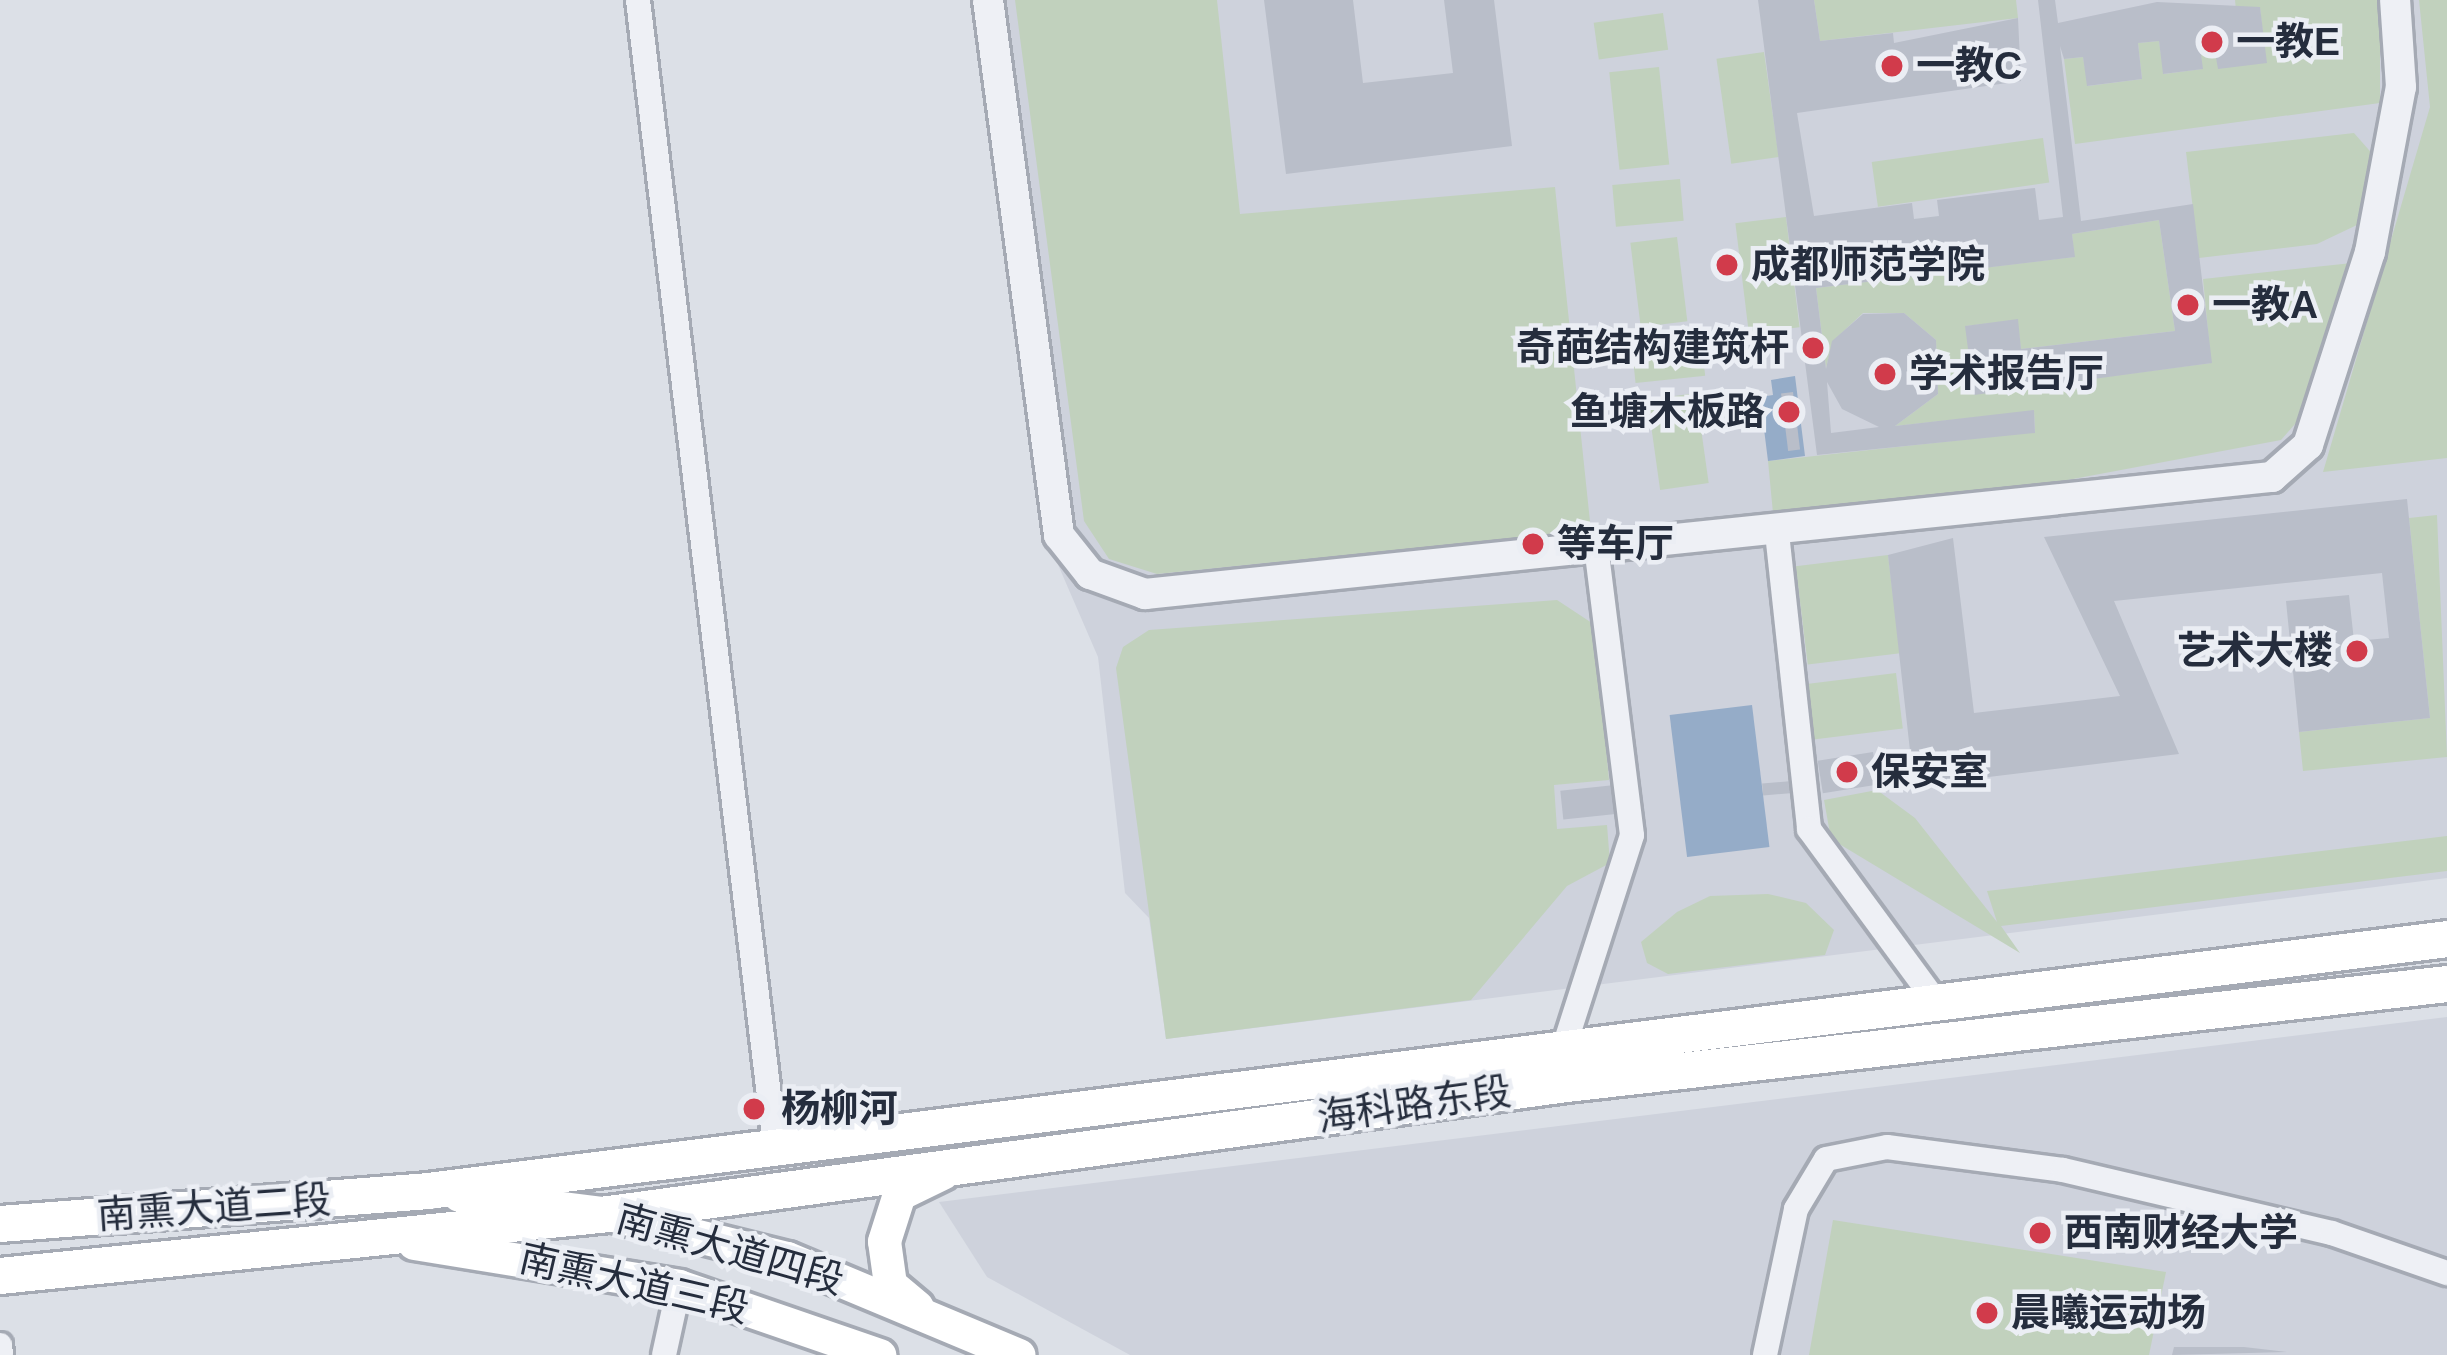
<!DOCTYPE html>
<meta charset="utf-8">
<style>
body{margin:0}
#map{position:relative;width:2447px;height:1355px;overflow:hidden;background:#dce0e7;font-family:Arial,"Noto Sans SC",sans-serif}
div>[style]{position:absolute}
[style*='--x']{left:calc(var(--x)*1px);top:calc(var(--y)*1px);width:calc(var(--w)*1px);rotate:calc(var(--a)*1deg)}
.built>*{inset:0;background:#ced2dc}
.green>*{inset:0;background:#c1d1bd;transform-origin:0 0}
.water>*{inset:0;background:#95acc8;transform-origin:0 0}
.building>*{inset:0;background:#b9bec9;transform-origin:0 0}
.roads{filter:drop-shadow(3px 0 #a5aab4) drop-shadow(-3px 0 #a5aab4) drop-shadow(0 3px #a5aab4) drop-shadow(0 -3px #a5aab4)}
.minor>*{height:24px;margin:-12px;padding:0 12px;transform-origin:12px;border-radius:12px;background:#eef0f5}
.tertiary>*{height:30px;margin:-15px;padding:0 15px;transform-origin:15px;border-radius:15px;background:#eef0f5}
.secondary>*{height:33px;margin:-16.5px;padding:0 16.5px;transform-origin:16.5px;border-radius:16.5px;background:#fff}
.primary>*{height:36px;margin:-18px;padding:0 18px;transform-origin:18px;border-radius:18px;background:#fff}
.dots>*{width:33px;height:33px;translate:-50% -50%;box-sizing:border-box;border:6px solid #ebeef4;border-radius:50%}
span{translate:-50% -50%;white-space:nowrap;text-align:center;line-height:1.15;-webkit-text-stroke:9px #ebeef4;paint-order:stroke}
.poi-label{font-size:39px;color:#252d3d;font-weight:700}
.left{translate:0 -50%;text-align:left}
.right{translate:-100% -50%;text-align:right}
.street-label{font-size:39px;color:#252d3d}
</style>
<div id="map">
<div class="built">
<i style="clip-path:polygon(972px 0,2447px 0,2447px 878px,1166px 1039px,1149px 918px,1125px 893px,1098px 657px,1043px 530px)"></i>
<i style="clip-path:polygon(2447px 1017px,2447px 1355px,1130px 1355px,987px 1277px,939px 1202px)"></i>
</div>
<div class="green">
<i style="clip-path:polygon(1015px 0,1217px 0,1240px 214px,1555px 187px,1591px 531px,1157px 574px,1109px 559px,1084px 521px)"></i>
<i style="clip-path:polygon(1814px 0,2016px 0,2018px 18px,1820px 41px)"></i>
<i style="clip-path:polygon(2235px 0,2380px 0,2380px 103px,2075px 144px,2064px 59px,2083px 57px,2088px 86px,2142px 79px,2138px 43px,2159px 41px,2164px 74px,2202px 69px,2201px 54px,2215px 52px,2266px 63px,2260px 8px,2236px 10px)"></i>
<i style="clip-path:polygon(2419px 0,2447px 0,2447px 458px,2323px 472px,2430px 107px)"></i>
<i style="left:1663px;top:13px;width:37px;height:70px;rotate:82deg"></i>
<i style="left:1764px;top:52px;width:106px;height:48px;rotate:82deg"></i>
<i style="left:1659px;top:67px;width:98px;height:50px;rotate:84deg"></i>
<i style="clip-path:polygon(2354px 133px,2376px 158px,2359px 224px,2317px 244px,2199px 258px,2186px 152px)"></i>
<i style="left:2043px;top:138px;width:45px;height:173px;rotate:82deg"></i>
<i style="left:1680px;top:179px;width:42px;height:68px;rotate:85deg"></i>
<i style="left:1786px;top:217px;width:111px;height:51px;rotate:83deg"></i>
<i style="clip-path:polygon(2159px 220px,2175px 331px,2021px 349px,2017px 320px,1966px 326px,1974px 394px,2211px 363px,2203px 279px,2352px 263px,2303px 415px,2281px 440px,2041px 485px,1773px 513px,1768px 461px,2035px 432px,2034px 411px,1895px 426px,1938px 394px,1936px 340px,1904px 313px,1863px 313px,1833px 341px,1826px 368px,1816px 288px,2074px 257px,2072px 234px)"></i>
<i style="left:1677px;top:237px;width:85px;height:47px;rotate:83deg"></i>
<i style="left:1701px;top:336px;width:40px;height:70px;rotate:84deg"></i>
<i style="left:1696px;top:393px;width:91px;height:49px;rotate:82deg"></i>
<i style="clip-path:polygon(2437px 515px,2447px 757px,2303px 771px,2299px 732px,2430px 718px,2409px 518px)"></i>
<i style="left:1888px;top:555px;width:99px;height:93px;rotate:83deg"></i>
<i style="clip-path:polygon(1557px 600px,1595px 625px,1609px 780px,1554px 785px,1557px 829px,1607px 825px,1610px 863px,1567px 886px,1471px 1000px,1166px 1039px,1116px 668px,1123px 647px,1149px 630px)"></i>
<i style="left:1896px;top:673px;width:56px;height:92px;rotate:83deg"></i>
<i style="clip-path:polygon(1877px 790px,1915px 818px,1997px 922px,1987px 891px,2447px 836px,2447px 871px,2001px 926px,2020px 953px,1831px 839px,1824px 800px)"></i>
<i style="clip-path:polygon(1768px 894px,1806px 903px,1834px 930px,1825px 955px,1668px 974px,1647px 963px,1641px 942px,1677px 912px,1710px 896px)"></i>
<i style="clip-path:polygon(1833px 1220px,2166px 1272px,2149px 1355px,1809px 1355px)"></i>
</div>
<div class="water">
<i style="clip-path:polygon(1795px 376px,1805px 456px,1768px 461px,1760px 397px,1773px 395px,1771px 380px)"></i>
<i style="left:1752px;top:705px;width:143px;height:83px;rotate:83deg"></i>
</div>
<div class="building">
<i style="clip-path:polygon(1264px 0,1353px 0,1363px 83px,1453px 73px,1444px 0,1494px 0,1512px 146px,1286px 174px)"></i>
<i style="clip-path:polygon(evenodd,1758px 0,1814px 0,1820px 41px,1893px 33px,1894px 43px,2018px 18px,2021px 81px,1797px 113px,1814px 216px,1912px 203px,1914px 219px,1939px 216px,1937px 200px,2035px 188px,2039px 220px,2063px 217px,2038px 0,2055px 0,2058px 23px,2157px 2px,2260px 7px,2267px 63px,2218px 69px,2215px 52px,2201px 54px,2203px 69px,2163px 74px,2159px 41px,2138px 43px,2142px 79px,2087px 86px,2083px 57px,2064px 59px,2060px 46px,2081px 221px,2193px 204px,2212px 363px,1974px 395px,1965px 326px,2018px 319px,2021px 349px,2175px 331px,2159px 220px,2072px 234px,2075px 257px,1816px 288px,1826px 369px,1832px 341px,1863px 314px,1904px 313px,1936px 340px,1938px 394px,1895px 426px,2034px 410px,2035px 433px,1817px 455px,1758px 0,1827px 382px,1842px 409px,1879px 427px,1831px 433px,1827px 382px)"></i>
<i style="left:1793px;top:392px;width:58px;height:12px;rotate:83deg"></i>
<i style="clip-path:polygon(2407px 499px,2430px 718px,2299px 732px,2286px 601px,2349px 595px,2354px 641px,2389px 638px,2382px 573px,2114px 601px,2179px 754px,1914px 786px,1888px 555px,1953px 538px,1974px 713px,2120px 696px,2044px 537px)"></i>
<i style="left:1873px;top:752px;width:33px;height:56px;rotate:81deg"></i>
<i style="left:1792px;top:781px;width:12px;height:30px;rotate:85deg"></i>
<i style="left:1615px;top:785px;width:29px;height:55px;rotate:84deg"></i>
<i style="clip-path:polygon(2174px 1347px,2244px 1347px,2287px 1352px,2172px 1355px)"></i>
</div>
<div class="roads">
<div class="minor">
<i style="--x:638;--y:0;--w:1154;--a:83.18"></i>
<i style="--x:1777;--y:533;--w:298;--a:83.8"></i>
<i style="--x:1809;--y:829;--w:215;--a:53.7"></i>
<i style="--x:1565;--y:1044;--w:219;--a:-72.2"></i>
<i style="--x:1632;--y:835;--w:284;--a:-97.1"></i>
<i style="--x:0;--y:1345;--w:10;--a:84"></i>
<i style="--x:664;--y:1355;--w:71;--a:-77.7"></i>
<i style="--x:1765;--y:1355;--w:149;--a:-78"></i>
<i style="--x:1796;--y:1209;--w:58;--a:-59"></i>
<i style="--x:1826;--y:1159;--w:62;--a:-11.1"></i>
<i style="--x:1887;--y:1147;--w:177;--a:7.4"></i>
<i style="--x:2063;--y:1170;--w:276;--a:13.2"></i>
<i style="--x:2332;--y:1233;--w:122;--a:19.2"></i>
</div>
<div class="tertiary">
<i style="--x:988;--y:0;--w:540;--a:82.44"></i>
<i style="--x:1059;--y:535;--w:50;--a:51.5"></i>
<i style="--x:1090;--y:574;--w:59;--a:20"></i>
<i style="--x:1145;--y:594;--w:1133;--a:-5.93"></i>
<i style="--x:2272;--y:477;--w:48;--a:-41.6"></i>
<i style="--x:2308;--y:445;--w:203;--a:-72.2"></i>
<i style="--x:2370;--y:252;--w:168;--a:-79.4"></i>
<i style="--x:2401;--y:87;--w:87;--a:-93.9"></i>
</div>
<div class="secondary">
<i style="--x:459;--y:1195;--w:151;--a:7.2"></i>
<i style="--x:609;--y:1214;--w:183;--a:13.9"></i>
<i style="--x:787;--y:1258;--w:251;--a:22.7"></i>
<i style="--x:414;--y:1243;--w:268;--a:9.2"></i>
<i style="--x:679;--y:1286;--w:212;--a:19"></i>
<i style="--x:917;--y:1307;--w:35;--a:-140"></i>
<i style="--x:890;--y:1284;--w:43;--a:-97.9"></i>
<i style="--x:884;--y:1241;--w:49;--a:-72.3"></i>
<i style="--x:899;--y:1194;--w:48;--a:-26"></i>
</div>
<div class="primary">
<i style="--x:0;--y:1224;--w:429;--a:-4.4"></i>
<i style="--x:428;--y:1191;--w:2035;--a:-7.11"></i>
<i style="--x:0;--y:1276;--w:612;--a:-5.81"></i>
<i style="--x:609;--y:1214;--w:967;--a:-7.73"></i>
<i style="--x:1567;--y:1084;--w:886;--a:-6.48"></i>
</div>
</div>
<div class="dots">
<i style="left:2212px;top:42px;background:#d13b4b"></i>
<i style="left:1892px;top:66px;background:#d13b4b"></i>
<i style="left:1727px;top:265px;background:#d13b4b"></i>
<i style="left:2188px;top:305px;background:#d13b4b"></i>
<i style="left:1813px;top:348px;background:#d13b4b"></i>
<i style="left:1885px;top:374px;background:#d13b4b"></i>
<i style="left:1789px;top:412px;background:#d13b4b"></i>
<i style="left:1533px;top:544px;background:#d13b4b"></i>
<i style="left:2357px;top:651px;background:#d13b4b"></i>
<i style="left:1847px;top:772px;background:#d13b4b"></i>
<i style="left:754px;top:1109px;background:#d13b4b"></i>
<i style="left:2040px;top:1233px;background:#d13b4b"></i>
<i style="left:1987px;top:1313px;background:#d13b4b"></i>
</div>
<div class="poi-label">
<span class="left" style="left:2236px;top:42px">一教E</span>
<span class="left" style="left:1916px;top:66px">一教C</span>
<span class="left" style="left:1751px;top:265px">成都师范学院</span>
<span class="left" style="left:2212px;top:305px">一教A</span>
<span class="right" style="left:1789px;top:348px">奇葩结构建筑杆</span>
<span class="left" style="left:1909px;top:374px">学术报告厅</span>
<span class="right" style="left:1765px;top:412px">鱼塘木板路</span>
<span class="left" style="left:1557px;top:544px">等车厅</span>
<span class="right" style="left:2333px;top:651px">艺术大楼</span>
<span class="left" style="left:1871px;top:772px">保安室</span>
<span class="left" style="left:781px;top:1109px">杨柳河</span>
<span class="left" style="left:2064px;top:1233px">西南财经大学</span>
<span class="left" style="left:2011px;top:1313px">晨曦运动场</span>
</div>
<div class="street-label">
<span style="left:1414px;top:1105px;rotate:-8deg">海科路东段</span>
<span style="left:214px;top:1208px;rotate:-4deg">南熏大道二段</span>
<span style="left:730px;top:1250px;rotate:16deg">南熏大道四段</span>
<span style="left:634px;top:1284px;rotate:13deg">南熏大道三段</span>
</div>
</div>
